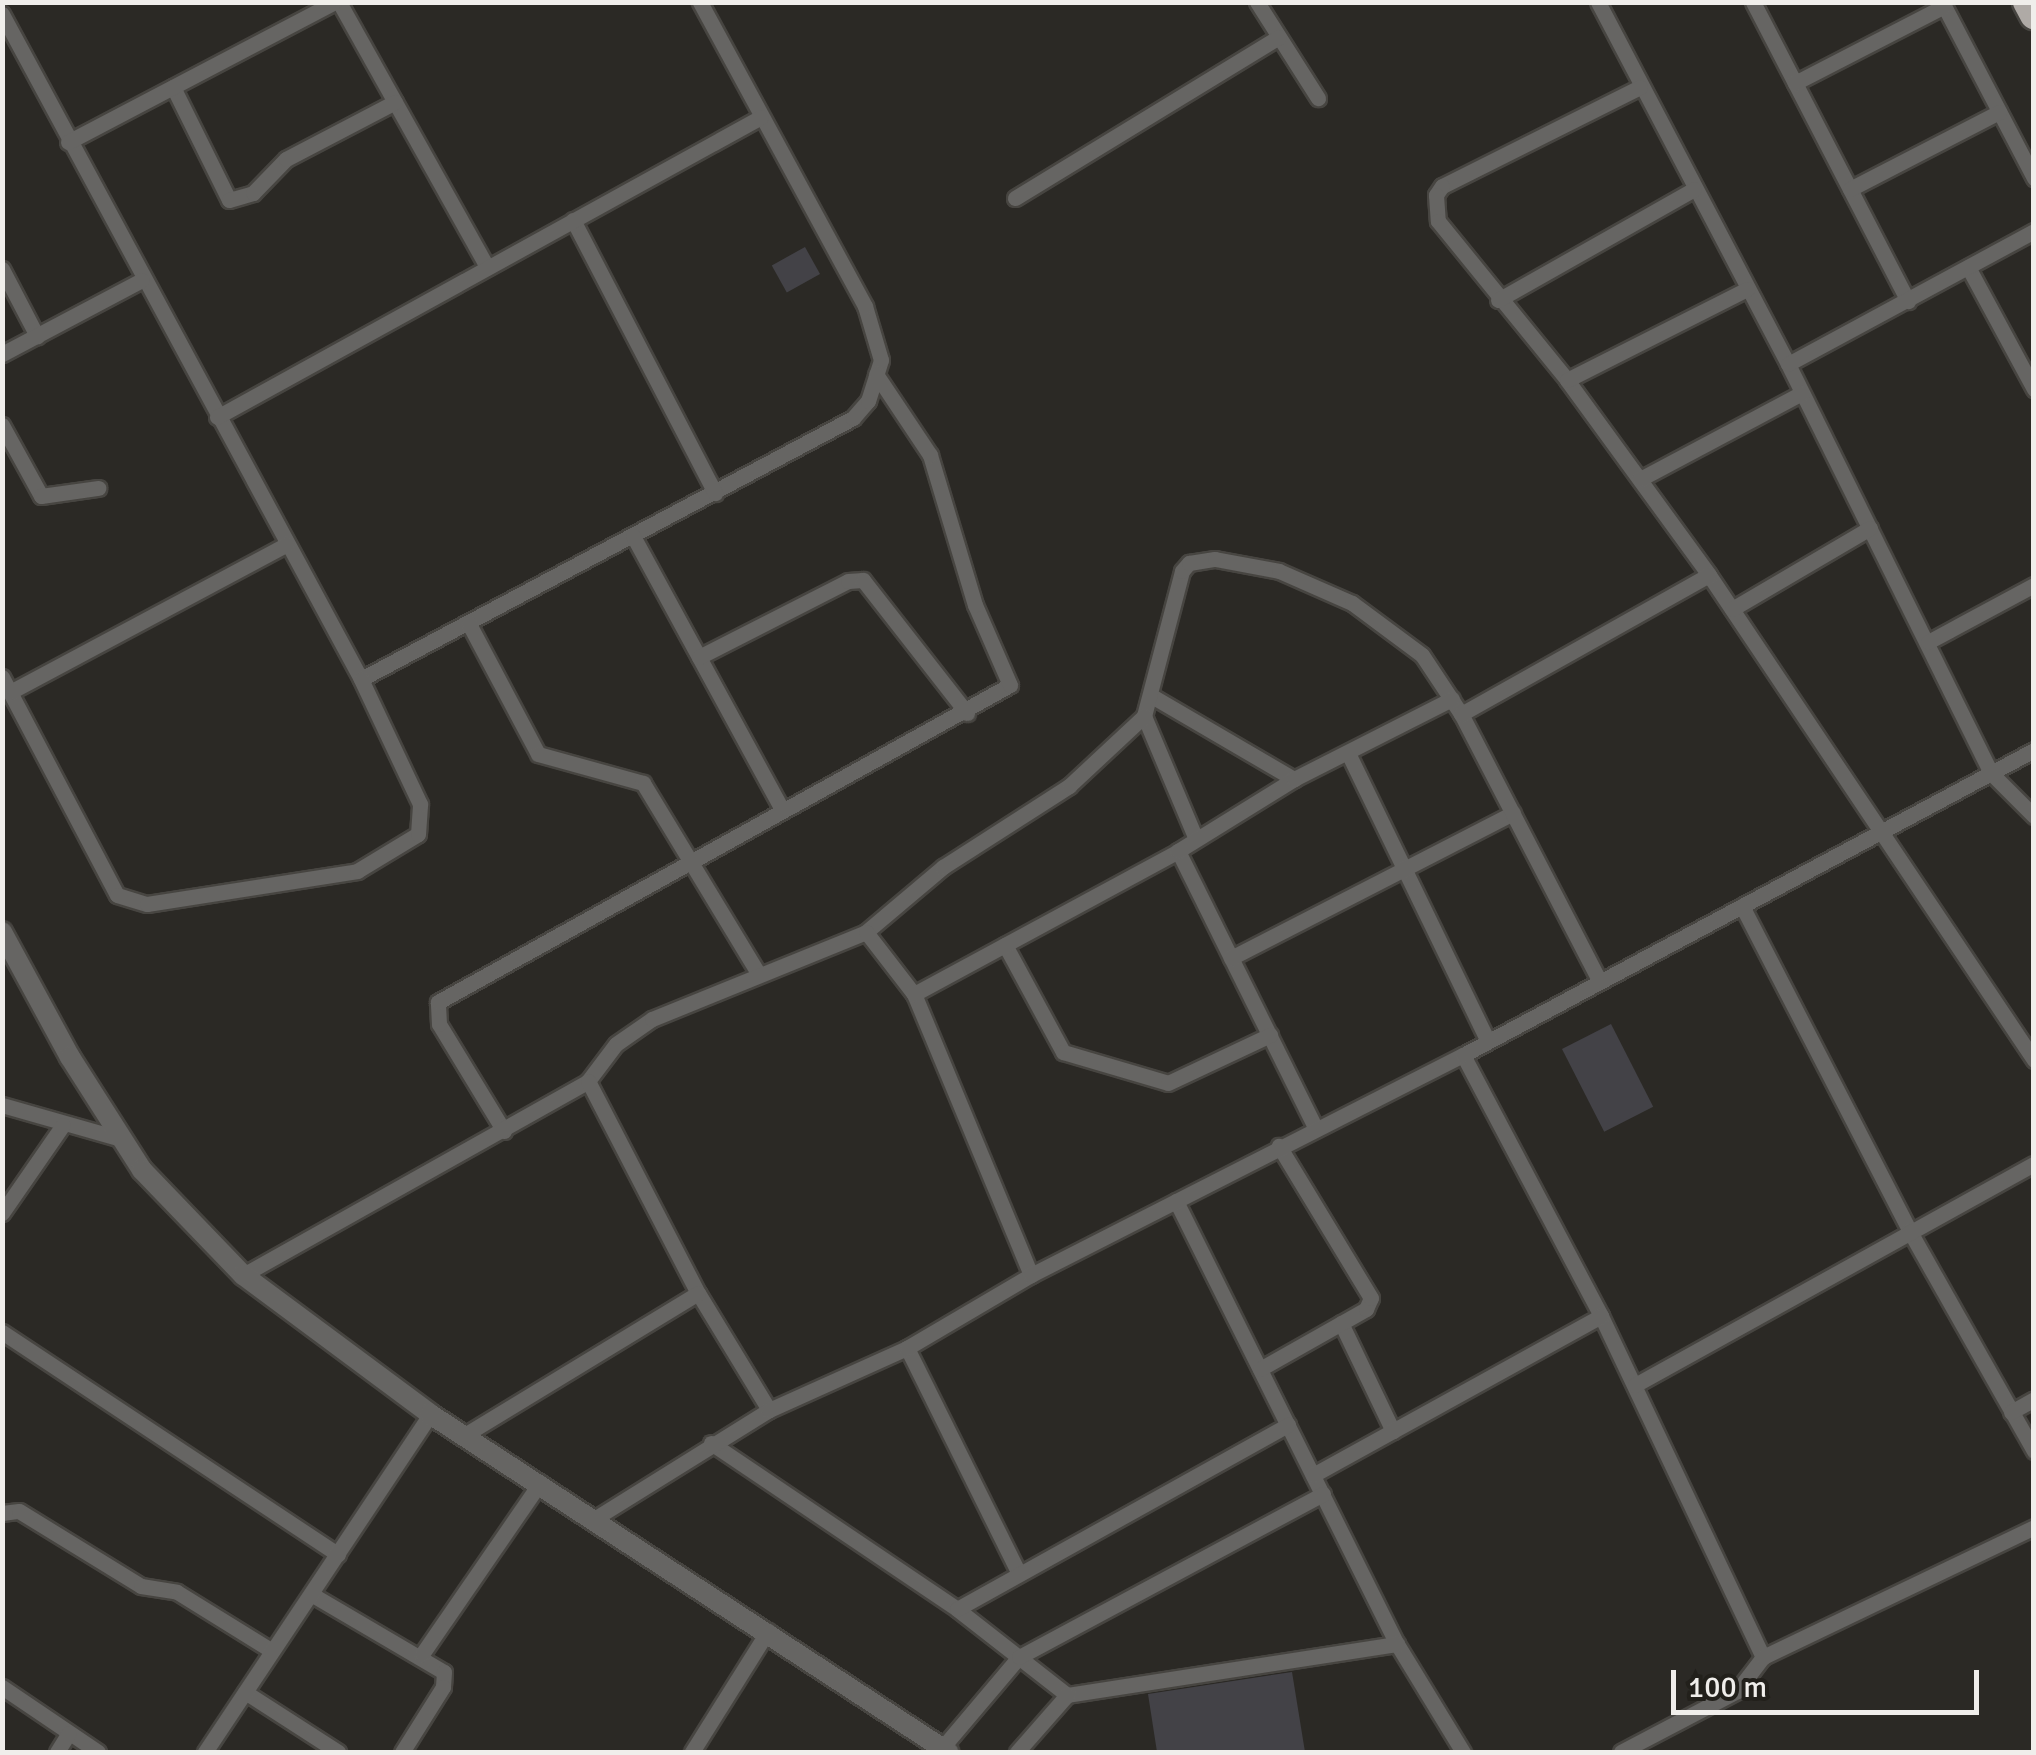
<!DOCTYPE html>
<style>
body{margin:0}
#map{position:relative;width:2036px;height:1755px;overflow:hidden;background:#2b2925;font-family:Signika,sans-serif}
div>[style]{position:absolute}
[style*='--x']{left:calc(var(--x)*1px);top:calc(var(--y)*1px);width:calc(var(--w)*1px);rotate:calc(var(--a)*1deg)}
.building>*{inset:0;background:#434247;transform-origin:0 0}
.roads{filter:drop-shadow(2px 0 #474541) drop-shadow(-2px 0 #474541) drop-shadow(0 2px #474541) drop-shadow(0 -2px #474541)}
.minor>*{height:15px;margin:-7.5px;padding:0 7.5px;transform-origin:7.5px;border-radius:7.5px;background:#666563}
.tertiary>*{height:20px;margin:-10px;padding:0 10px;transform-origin:10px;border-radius:10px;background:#666563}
.trunk>*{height:28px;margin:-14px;padding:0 14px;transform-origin:14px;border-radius:14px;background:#afaaa6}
span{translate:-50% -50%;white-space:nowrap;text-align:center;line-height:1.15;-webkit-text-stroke:10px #22201b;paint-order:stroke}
.frame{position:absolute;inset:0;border:5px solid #f0eeeb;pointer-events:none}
.scale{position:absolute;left:1671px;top:1670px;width:308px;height:45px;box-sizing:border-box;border:5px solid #f0eeeb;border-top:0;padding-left:12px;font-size:30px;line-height:35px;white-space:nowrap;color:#f0eeeb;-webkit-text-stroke:8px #22201b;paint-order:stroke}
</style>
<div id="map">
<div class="building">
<i style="left:805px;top:247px;width:31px;height:38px;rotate:61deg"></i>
<i style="left:1611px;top:1024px;width:93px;height:55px;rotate:63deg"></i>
<i style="clip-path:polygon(1292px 1672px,1305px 1752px,1157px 1752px,1148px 1694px)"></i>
</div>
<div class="roads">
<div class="minor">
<i style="--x:339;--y:2;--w:304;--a:60.8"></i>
<i style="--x:1257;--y:2;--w:114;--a:57.6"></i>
<i style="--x:1598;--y:2;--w:409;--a:62.3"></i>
<i style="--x:1788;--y:364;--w:457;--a:63.6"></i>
<i style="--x:1991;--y:773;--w:61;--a:45"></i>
<i style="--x:1753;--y:2;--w:337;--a:62.6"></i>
<i style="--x:1942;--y:2;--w:199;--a:62.4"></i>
<i style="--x:2;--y:14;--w:756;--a:61.64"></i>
<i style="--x:361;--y:679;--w:557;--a:-27.95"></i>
<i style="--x:853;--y:418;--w:23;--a:-49"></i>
<i style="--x:868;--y:401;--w:43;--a:-72.4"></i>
<i style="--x:881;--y:360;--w:56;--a:-106.5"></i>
<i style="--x:865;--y:306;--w:346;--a:-118.5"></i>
<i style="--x:1795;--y:83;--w:168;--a:-27.3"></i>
<i style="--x:173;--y:87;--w:126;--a:63.6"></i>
<i style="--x:229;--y:200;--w:25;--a:-16"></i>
<i style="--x:253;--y:193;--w:47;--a:-45.9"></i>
<i style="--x:286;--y:159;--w:123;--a:-27.6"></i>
<i style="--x:1640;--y:87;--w:221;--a:153.4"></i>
<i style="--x:1442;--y:186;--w:11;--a:124"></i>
<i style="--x:1436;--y:195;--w:26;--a:86"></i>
<i style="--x:1438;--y:221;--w:205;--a:50.9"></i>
<i style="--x:1567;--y:380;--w:241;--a:53.9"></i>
<i style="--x:1709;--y:575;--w:584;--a:56.17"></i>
<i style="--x:68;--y:142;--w:301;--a:-27.7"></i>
<i style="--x:1850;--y:189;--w:168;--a:-27.3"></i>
<i style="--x:1015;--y:198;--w:309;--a:-31.4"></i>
<i style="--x:573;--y:220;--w:308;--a:62.5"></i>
<i style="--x:1968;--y:267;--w:139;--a:61.6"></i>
<i style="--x:2;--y:269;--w:76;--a:62.4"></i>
<i style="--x:1498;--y:300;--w:225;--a:-29.5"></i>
<i style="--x:2;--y:354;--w:158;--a:-27.9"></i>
<i style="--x:1788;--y:364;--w:280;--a:-28.4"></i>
<i style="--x:1567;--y:380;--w:202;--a:-26.8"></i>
<i style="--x:217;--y:417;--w:621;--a:-28.88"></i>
<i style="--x:2;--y:425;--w:81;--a:61.2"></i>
<i style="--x:41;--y:496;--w:58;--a:-8"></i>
<i style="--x:1640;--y:479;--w:183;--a:-28"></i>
<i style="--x:633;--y:536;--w:311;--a:61.4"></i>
<i style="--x:1732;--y:609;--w:160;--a:-30.4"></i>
<i style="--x:469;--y:624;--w:147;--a:62"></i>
<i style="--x:538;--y:754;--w:109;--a:15.4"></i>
<i style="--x:643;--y:783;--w:222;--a:58.8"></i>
<i style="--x:1928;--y:642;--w:120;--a:-28.3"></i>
<i style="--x:699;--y:657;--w:167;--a:-27"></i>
<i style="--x:848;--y:581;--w:15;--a:-4"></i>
<i style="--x:863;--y:580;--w:169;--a:52"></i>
<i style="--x:2;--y:677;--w:246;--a:62.2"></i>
<i style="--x:117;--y:895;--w:31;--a:17"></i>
<i style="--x:147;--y:904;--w:213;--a:-8.9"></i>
<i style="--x:357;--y:871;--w:71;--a:-31.2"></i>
<i style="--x:418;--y:834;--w:30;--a:-86"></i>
<i style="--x:420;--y:804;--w:138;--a:-115.3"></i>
<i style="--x:10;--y:692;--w:314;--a:-28.1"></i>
<i style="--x:1150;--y:695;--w:167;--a:30.3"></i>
<i style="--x:1348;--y:753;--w:320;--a:64.1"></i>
<i style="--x:1196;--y:839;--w:134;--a:-112.9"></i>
<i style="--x:1144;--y:716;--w:150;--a:-75.3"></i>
<i style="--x:1182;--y:571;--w:11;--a:-49"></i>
<i style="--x:1189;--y:563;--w:26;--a:-9"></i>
<i style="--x:1215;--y:559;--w:65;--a:10.6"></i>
<i style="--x:1279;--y:571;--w:80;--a:23.7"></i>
<i style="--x:1352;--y:603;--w:87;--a:36.6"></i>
<i style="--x:1422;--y:655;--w:71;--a:56.5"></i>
<i style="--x:1178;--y:851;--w:308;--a:63.6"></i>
<i style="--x:1742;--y:906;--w:365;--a:62.7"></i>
<i style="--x:1909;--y:1230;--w:254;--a:60.5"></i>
<i style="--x:866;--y:932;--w:101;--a:-40.2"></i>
<i style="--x:943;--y:867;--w:150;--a:-32.7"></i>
<i style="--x:1069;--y:786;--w:103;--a:-43"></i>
<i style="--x:1005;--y:945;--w:122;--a:61.5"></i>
<i style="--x:1063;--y:1052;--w:109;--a:16.4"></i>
<i style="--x:1168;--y:1083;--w:113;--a:-25.2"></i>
<i style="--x:1231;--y:958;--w:317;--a:-27.2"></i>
<i style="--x:1599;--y:980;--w:300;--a:-117.4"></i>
<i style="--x:1461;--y:714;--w:284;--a:-29.3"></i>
<i style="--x:1463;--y:1055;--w:295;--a:62.1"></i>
<i style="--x:1601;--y:1316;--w:378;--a:64.6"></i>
<i style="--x:1763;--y:1657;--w:43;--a:127.4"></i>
<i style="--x:1737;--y:1691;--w:131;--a:152.3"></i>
<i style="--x:588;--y:1081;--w:46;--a:-52.9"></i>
<i style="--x:616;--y:1044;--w:44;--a:-34.8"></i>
<i style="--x:652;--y:1019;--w:231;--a:-22.1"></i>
<i style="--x:866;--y:932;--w:78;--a:52.3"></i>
<i style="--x:2;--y:1105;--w:124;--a:15.9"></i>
<i style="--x:504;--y:1131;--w:125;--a:-121.3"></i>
<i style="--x:439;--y:1024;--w:22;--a:-93"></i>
<i style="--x:438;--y:1002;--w:654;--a:-29"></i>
<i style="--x:1010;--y:685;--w:87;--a:-113.6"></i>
<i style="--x:975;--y:605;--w:157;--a:-106.7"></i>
<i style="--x:930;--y:455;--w:97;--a:-123.7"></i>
<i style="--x:1176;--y:1201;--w:495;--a:63.5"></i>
<i style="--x:1397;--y:1644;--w:127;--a:58.6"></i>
<i style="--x:2;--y:1213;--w:107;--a:-55.3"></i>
<i style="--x:243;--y:1275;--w:396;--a:-29.3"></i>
<i style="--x:588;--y:1081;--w:239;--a:62.6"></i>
<i style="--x:698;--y:1293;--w:137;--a:58.7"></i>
<i style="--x:1031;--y:1275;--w:304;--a:-112.6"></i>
<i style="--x:914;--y:994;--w:300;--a:-28.4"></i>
<i style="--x:1178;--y:851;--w:137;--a:-31.8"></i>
<i style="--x:1294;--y:779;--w:177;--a:-26.9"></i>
<i style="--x:1341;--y:1323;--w:120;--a:64.3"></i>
<i style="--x:2;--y:1332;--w:403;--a:33.5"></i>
<i style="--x:907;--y:1348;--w:250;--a:63.6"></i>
<i style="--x:1260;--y:1369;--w:122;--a:-29.5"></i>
<i style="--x:1366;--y:1309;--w:12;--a:-66"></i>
<i style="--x:1371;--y:1298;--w:178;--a:-121.2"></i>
<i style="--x:1635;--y:1385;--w:456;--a:-29"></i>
<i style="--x:2011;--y:1412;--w:26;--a:-29"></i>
<i style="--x:463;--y:1436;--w:275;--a:-31.3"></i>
<i style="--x:711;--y:1443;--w:297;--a:34"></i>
<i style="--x:957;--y:1609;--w:140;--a:38"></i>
<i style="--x:1067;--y:1695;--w:334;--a:-8.8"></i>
<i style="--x:1313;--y:1475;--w:329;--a:-28.9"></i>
<i style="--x:2;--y:1513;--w:17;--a:-7"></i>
<i style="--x:19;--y:1511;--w:143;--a:31.6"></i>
<i style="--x:141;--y:1586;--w:36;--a:9"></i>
<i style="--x:177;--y:1592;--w:108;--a:31.8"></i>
<i style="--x:594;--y:1519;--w:206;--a:-31.9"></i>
<i style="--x:769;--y:1410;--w:151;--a:-24.2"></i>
<i style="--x:907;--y:1348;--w:144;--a:-30.5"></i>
<i style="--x:1031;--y:1275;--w:485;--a:-27"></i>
<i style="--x:1463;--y:1055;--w:647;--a:-28.11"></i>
<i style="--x:311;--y:1594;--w:154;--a:30.4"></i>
<i style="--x:444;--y:1672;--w:15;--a:94"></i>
<i style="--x:443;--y:1687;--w:77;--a:122.2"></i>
<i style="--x:957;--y:1609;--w:379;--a:-29.1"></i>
<i style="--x:422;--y:1654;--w:208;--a:-55.4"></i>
<i style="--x:1763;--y:1657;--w:301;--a:-25.6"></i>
<i style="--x:2;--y:1687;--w:116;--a:34.1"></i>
<i style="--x:245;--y:1692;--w:111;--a:32.8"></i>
<i style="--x:942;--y:1748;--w:119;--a:-49.8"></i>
<i style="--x:1019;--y:1657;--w:345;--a:-28.2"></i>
<i style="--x:57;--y:1752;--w:22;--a:-58"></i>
<i style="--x:205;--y:1752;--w:406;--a:-56.3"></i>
<i style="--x:692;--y:1752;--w:143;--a:-57.9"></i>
<i style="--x:1017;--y:1752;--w:76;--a:-48.7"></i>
</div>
<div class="tertiary">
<i style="--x:2;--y:932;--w:142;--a:61.5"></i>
<i style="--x:70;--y:1057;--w:134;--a:57.5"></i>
<i style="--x:142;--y:1170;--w:146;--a:46.1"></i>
<i style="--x:243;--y:1275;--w:233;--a:36.6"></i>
<i style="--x:430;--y:1414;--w:619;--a:33.12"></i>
</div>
<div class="trunk">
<i style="--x:2027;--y:2;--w:15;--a:62"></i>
</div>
</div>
<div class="frame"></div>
<div class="scale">100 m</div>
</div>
